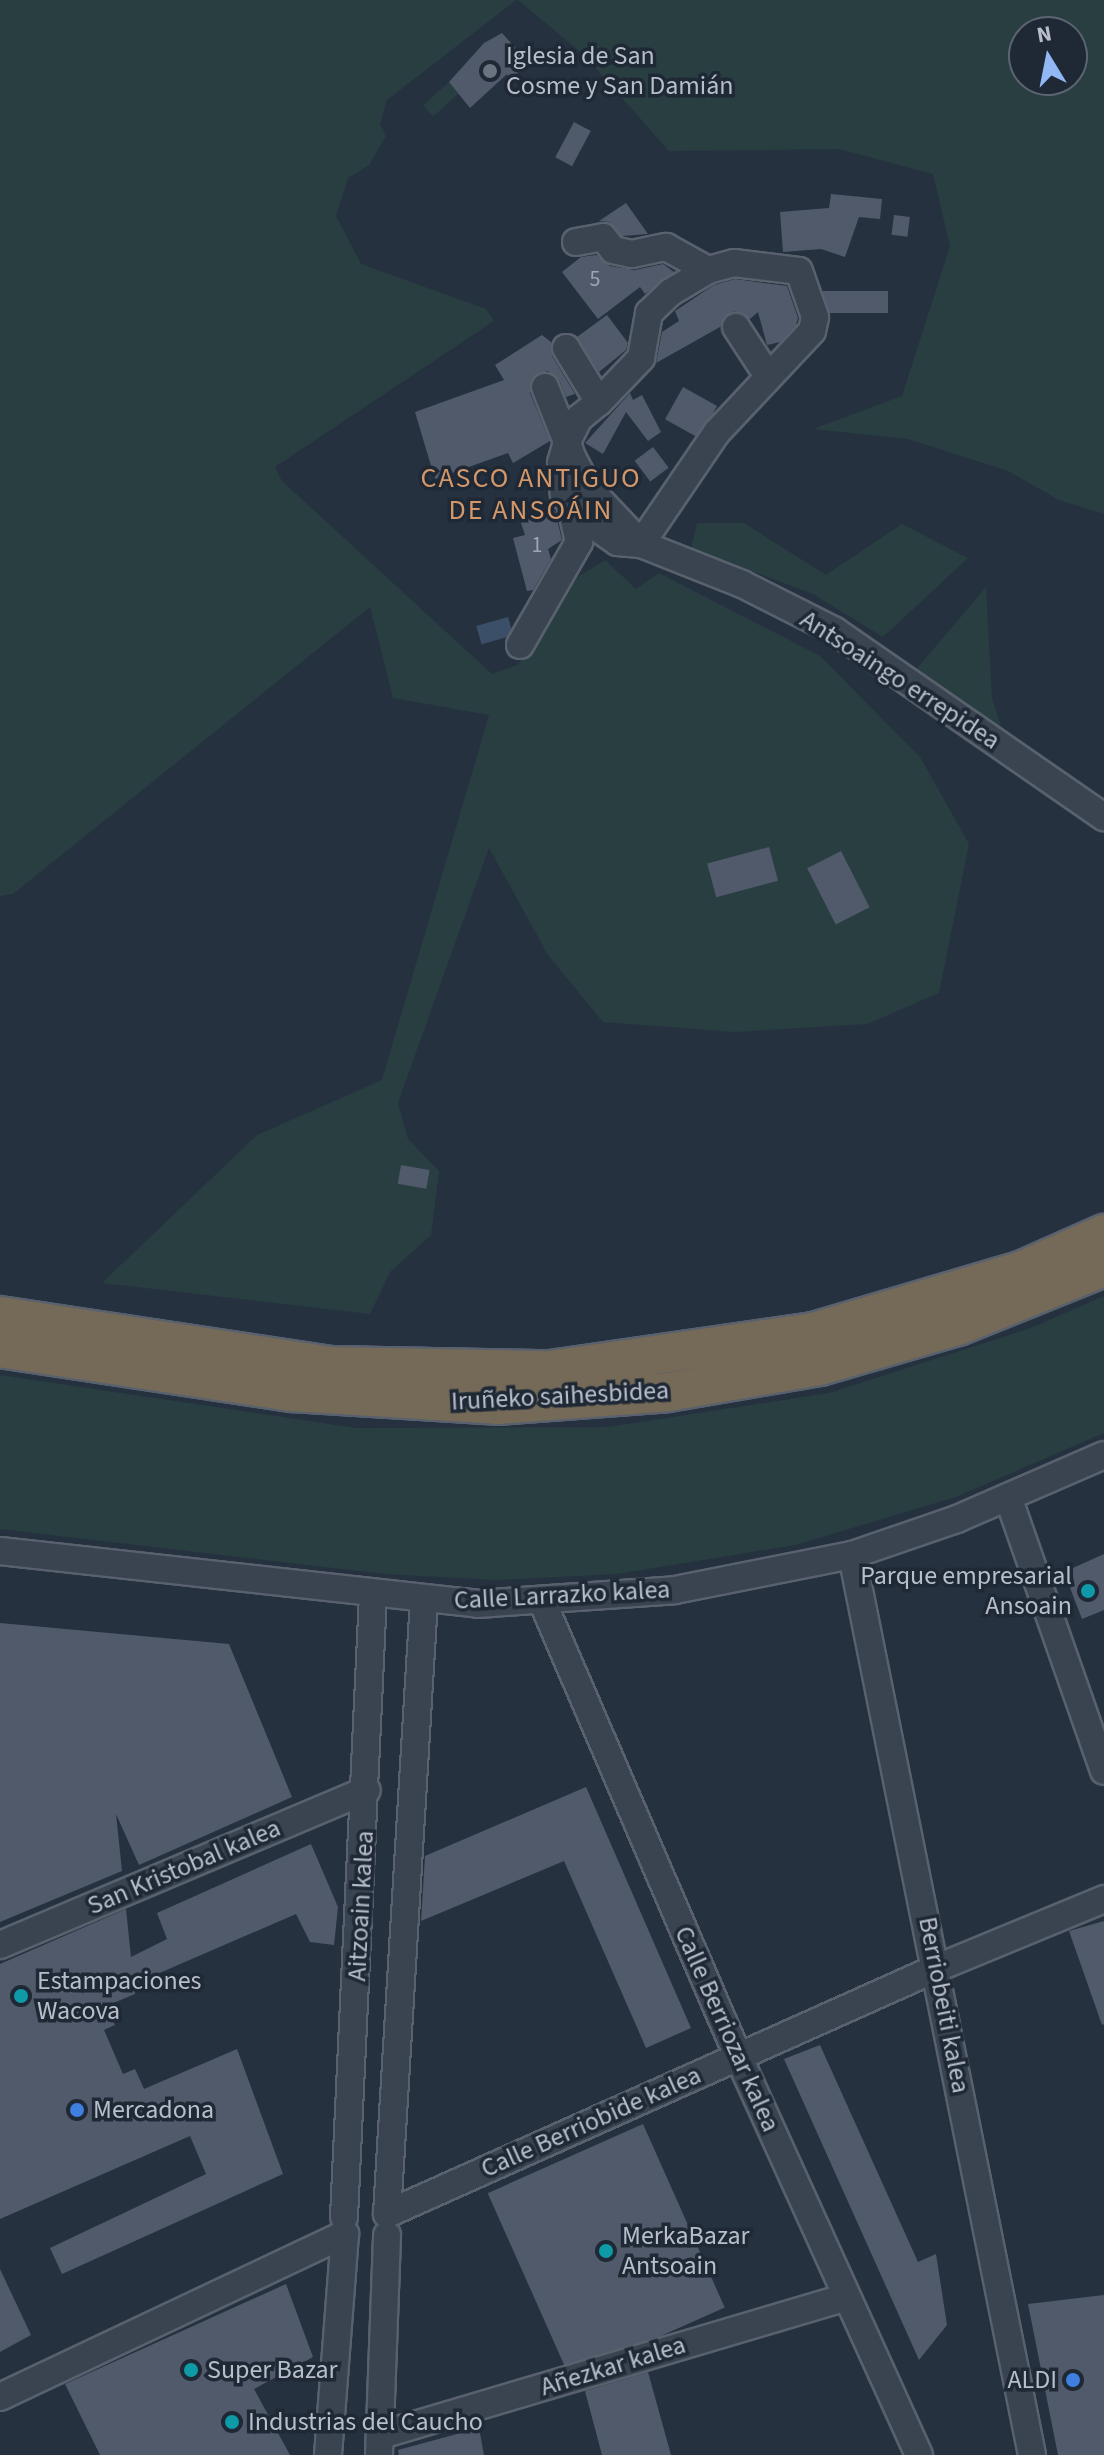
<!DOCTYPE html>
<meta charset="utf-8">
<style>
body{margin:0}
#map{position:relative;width:1104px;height:2455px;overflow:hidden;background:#263140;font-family:"Source Sans 3",sans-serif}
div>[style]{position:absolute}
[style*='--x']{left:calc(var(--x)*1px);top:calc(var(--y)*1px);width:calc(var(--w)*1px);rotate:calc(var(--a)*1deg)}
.green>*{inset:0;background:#283e41;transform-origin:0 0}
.water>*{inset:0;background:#3c4f68;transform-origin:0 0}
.building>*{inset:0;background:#505a6b;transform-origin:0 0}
.roads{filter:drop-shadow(2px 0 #58616d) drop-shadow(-2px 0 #58616d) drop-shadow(0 2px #58616d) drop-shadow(0 -2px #58616d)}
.minor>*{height:26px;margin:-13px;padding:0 13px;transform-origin:13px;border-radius:13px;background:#3a4350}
.highway>*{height:38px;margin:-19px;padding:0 19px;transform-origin:19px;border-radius:19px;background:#756a58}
.dots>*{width:22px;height:22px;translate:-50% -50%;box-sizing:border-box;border:4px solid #1f2835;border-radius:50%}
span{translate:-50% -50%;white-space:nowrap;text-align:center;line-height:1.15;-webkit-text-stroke:7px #1f2835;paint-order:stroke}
.number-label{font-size:22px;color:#9da5b2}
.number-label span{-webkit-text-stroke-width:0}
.poi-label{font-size:26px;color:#b7beca}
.left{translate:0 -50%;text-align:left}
.right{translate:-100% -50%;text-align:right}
.street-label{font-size:26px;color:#b7beca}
.neighbourhood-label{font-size:28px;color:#d3976a;letter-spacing:2px}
.north{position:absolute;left:1008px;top:16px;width:80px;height:80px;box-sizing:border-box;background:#1f2835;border:2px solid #5c6471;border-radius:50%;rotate:350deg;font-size:22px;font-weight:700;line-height:32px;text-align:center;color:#b7beca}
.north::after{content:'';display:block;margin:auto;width:28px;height:36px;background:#91b8f5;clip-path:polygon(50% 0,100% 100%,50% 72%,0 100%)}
</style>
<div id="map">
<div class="green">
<i style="clip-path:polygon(0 0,516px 0,387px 100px,380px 124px,386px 136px,369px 165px,348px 178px,336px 216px,361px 264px,486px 309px,494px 321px,275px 467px,282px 481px,492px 674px,518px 665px,568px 583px,605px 560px,636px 589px,659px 573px,820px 656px,920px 757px,969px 844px,939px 993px,867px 1024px,735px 1032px,603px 1022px,548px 955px,489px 848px,398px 1103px,408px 1139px,439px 1171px,431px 1235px,390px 1272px,370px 1314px,102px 1283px,257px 1135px,382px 1080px,489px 715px,393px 698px,370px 607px,13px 894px,0 896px)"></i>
<i style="clip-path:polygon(evenodd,518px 0,1104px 0,1104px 514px,1059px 500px,1008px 471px,908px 439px,813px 429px,902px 396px,950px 246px,933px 174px,839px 149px,669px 151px,584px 55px,518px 0,1024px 32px,1072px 32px,1072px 80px,1024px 80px,1024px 32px)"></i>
<i style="left:449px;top:82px;width:15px;height:35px;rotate:48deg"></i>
<i style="clip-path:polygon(697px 523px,744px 523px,826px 575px,902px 524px,968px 558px,883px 637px,813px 594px,691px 548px)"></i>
<i style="clip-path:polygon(986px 587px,992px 698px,1002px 729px,914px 672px)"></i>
<i style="clip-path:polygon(1104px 1296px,1104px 1433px,956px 1497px,795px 1545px,617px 1574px,496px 1580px,385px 1574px,0 1529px,0 1375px,356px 1428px,608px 1427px,829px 1393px,1031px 1328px)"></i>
</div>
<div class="water">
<i style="left:508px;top:617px;width:19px;height:33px;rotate:74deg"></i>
</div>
<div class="building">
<i style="clip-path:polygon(502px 33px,529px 63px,510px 80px,507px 74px,470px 108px,449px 82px,484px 43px)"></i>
<i style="left:574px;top:122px;width:19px;height:40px;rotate:28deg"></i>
<i style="clip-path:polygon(831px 194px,882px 199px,880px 219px,859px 217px,845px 257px,821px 249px,783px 252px,780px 212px,829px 208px)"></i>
<i style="clip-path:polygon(626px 203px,648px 234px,622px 236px,609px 222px,599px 221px)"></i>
<i style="left:894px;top:215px;width:16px;height:20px;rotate:7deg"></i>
<i style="clip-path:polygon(596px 255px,610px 266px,635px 270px,663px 264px,674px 272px,645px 294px,640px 287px,598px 319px,562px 272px,581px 257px)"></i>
<i style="clip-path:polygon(735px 279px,787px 286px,798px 318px,796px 325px,780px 342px,767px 345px,758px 312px,750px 319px,734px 311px,720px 327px,656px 363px,662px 332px,679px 321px,675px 311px,714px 285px)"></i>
<i style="left:888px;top:291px;width:22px;height:65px;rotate:90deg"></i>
<i style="clip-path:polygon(607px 315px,628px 343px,626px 350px,599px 372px,577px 337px)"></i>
<i style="clip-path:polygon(542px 335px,551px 342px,552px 356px,575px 394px,566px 397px,559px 380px,548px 371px,532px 378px,530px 393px,550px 441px,513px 463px,508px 453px,435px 479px,415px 412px,504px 380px,495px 365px)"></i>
<i style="left:683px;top:387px;width:39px;height:37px;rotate:29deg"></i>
<i style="clip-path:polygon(630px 393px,633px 400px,642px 395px,661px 432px,648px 441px,626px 412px,603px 454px,585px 443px)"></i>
<i style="left:653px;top:447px;width:26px;height:23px;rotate:53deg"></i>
<i style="clip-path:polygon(555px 511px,562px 540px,548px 549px,551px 559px,533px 590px,527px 591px,513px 538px,525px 535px,520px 520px)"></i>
<i style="left:769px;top:847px;width:35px;height:64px;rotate:75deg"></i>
<i style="left:841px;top:851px;width:63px;height:38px;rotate:63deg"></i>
<i style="left:401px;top:1165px;width:29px;height:19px;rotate:10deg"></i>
<i style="clip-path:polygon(1104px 1554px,1104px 1610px,1082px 1619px,1064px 1572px)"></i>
<i style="clip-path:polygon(0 1623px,229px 1644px,292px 1797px,139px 1865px,116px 1814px,122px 1871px,0 1922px)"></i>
<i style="clip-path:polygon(586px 1787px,691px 2028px,646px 2048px,564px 1861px,421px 1921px,425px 1856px)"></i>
<i style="clip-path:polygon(311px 1844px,338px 1907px,334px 1945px,310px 1942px,296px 1914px,134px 1984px,135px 1994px,106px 2006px,115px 2025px,104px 2030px,123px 2074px,135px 2069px,144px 2089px,237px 2049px,283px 2174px,62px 2274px,50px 2248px,206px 2174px,190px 2136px,0 2219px,0 1964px,126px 1909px,131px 1957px,167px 1939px,157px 1913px)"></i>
<i style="clip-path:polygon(1104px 1921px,1104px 2024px,1102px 2025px,1069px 1931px)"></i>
<i style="clip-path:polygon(820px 2045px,918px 2262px,936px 2254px,947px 2325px,919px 2360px,784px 2059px)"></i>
<i style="left:643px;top:2124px;width:201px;height:170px;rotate:66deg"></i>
<i style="clip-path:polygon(0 2269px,31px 2335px,0 2352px)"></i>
<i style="clip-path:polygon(286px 2284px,313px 2357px,254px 2389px,290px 2455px,100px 2455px,65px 2384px)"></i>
<i style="clip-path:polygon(1104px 2295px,1104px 2455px,1058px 2455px,1028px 2304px)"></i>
<i style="clip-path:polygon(648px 2372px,671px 2455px,602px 2455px,585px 2391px)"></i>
<i style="clip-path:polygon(479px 2428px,484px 2455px,399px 2455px,398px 2450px)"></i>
</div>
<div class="roads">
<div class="minor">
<i style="--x:576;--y:242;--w:27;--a:-10"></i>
<i style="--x:603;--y:237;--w:16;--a:52"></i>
<i style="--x:613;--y:250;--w:19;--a:12"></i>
<i style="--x:632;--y:254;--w:35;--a:-12"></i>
<i style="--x:666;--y:247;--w:48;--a:28.7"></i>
<i style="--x:736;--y:327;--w:59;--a:56.9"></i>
<i style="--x:566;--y:348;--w:63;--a:58.6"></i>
<i style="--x:599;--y:402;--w:26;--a:141"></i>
<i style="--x:579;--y:418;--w:27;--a:117"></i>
<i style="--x:567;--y:442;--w:16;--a:72"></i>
<i style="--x:572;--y:457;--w:36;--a:62"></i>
<i style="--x:589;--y:489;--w:76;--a:46.6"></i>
<i style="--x:545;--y:387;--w:59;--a:68.2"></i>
<i style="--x:567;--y:442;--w:22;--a:106"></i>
<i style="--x:561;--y:463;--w:33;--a:85"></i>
<i style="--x:564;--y:496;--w:41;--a:45"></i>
<i style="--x:593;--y:525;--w:29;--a:35"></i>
<i style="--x:617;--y:542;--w:24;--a:5"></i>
<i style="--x:641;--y:544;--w:109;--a:21.6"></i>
<i style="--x:742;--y:584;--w:104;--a:26.8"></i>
<i style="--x:835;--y:631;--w:327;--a:34.7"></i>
<i style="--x:599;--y:402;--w:61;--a:-46.3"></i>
<i style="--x:641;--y:358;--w:46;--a:-79.9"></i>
<i style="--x:649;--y:313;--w:30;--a:-44"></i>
<i style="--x:671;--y:292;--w:43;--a:-30.7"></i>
<i style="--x:708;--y:270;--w:27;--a:-15"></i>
<i style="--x:734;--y:263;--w:65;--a:7"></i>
<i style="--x:799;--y:271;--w:49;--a:70.8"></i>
<i style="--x:815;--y:317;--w:14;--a:102"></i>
<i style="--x:812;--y:331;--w:139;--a:133.2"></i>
<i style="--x:717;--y:432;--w:135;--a:124.2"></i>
<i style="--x:520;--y:645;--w:119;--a:-60.2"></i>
<i style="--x:579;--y:542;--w:35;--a:-103"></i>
<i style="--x:1008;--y:1497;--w:290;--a:70.7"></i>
<i style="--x:0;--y:1551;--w:480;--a:6.3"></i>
<i style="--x:477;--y:1604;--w:198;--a:-4"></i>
<i style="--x:675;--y:1590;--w:180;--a:-11.2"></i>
<i style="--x:852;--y:1555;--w:111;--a:-18.9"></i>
<i style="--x:957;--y:1519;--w:160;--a:-23.5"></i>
<i style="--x:852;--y:1555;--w:918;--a:78.69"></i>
<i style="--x:424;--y:1600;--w:615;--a:93.45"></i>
<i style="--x:387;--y:2214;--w:603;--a:-24.1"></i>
<i style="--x:937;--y:1968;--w:181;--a:-22.4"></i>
<i style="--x:542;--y:1601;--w:495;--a:66.7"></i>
<i style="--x:738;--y:2056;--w:438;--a:65.6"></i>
<i style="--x:0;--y:1945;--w:398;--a:-22.9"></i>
<i style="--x:344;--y:2217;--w:623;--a:-87.33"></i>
<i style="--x:0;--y:2397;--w:382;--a:-25.3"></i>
<i style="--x:345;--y:2234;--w:222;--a:94.4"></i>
<i style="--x:381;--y:2435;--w:485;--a:-16.5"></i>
<i style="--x:379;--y:2455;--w:220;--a:-87.9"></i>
</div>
<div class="highway">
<i style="--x:0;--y:1316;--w:336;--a:8.6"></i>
<i style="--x:332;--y:1366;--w:218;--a:1.1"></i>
<i style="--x:550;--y:1370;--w:266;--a:-8.2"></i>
<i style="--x:813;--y:1332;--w:219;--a:-16.4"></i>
<i style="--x:1023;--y:1270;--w:89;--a:-24"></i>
<i style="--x:0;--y:1348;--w:295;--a:8.6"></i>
<i style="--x:292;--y:1392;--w:205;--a:3.6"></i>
<i style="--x:497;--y:1405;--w:171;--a:-4.3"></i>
<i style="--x:668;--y:1392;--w:154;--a:-9.7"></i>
<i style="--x:820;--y:1366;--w:144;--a:-16.2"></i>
<i style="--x:958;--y:1326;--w:157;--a:-22"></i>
</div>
</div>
<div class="dots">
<i style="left:490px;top:71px;background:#6b7280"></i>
<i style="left:1088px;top:1591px;background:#0f9aa8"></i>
<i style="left:21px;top:1996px;background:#0f9aa8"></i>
<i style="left:77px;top:2110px;background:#3f7fe0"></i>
<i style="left:606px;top:2251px;background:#0f9aa8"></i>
<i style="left:191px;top:2370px;background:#0f9aa8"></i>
<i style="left:1073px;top:2380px;background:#3f7fe0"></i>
<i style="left:232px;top:2422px;background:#0f9aa8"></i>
</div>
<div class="number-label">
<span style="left:595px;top:280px">5</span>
<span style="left:537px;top:546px">1</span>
</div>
<div class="poi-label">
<span class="left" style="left:506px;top:71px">Iglesia de San<br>Cosme y San Damián</span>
<span class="right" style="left:1072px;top:1591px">Parque empresarial<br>Ansoain</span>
<span class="left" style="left:37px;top:1996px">Estampaciones<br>Wacova</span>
<span class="left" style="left:93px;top:2110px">Mercadona</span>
<span class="left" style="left:622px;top:2251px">MerkaBazar<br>Antsoain</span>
<span class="left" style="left:207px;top:2370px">Super Bazar</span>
<span class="right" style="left:1057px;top:2380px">ALDI</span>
<span class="left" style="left:248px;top:2422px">Industrias del Caucho</span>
</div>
<div class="street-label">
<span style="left:900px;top:680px;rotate:33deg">Antsoaingo errepidea</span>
<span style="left:560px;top:1396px;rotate:-3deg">Iruñeko saihesbidea</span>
<span style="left:562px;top:1595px;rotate:-3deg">Calle Larrazko kalea</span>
<span style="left:184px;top:1867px;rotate:-23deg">San Kristobal kalea</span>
<span style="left:361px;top:1906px;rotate:-87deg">Aitzoain kalea</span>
<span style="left:944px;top:2005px;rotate:79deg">Berriobeiti kalea</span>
<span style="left:727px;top:2029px;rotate:66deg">Calle Berriozar kalea</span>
<span style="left:591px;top:2122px;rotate:-24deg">Calle Berriobide kalea</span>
<span style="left:613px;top:2366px;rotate:-17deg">Añezkar kalea</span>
</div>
<div class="neighbourhood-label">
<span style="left:531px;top:494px">CASCO ANTIGUO<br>DE ANSOÁIN</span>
</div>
<div class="north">N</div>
</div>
